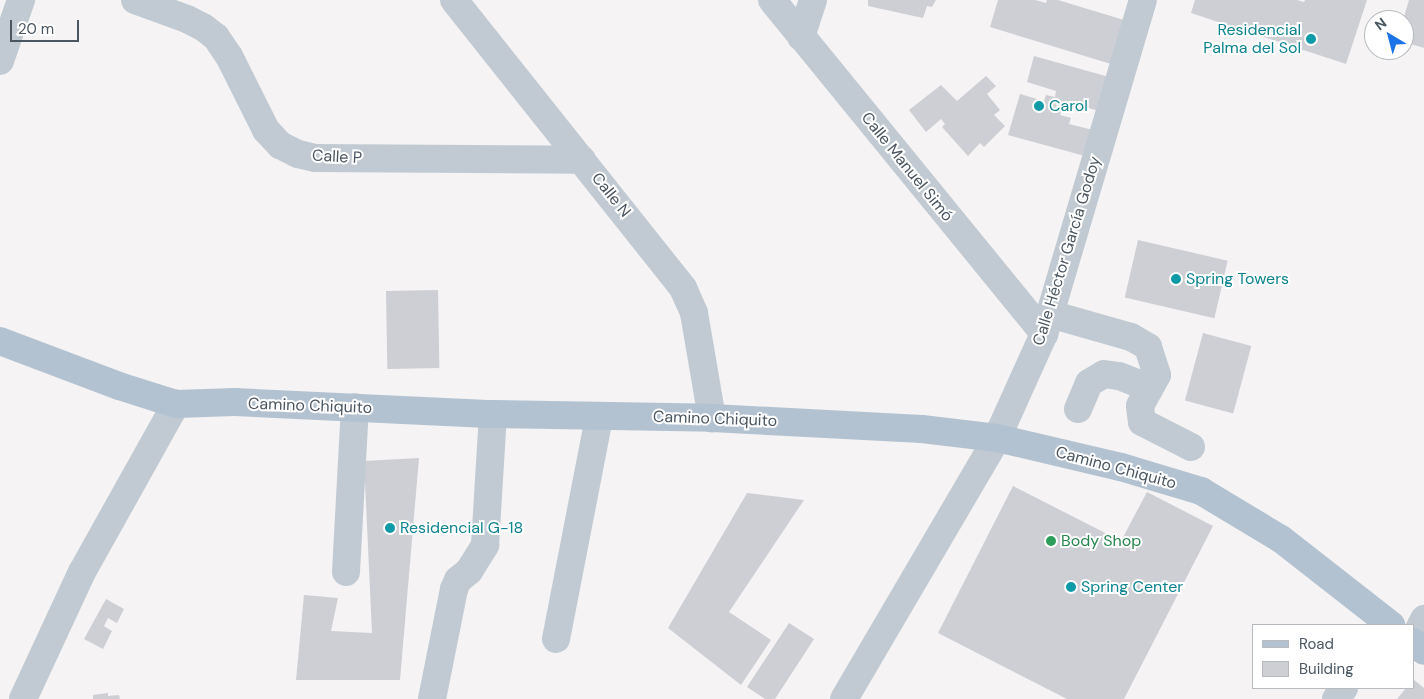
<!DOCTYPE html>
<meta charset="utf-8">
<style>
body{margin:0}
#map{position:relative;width:1424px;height:699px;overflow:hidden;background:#f5f3f3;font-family:"DM Sans",sans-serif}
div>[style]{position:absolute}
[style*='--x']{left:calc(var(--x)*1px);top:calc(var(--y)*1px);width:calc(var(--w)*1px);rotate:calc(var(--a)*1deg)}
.building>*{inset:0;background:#cdcfd5;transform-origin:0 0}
.minor>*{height:28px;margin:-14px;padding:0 14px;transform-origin:14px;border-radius:14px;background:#c1cad2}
.major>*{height:28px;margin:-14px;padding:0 14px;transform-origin:14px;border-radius:14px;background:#b3c2d1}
.dots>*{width:14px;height:14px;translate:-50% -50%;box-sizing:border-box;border:2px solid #fff;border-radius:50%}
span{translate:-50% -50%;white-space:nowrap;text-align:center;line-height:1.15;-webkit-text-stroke:4px #fff;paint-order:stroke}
.culture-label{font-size:16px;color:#0d838f}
.right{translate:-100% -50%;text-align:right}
.left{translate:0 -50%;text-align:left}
.street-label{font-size:16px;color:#4a5661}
.leisure-label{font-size:16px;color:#27864d}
.legend{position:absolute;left:1252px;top:624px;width:162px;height:65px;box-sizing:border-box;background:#fff;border:1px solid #b7bbc0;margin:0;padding:6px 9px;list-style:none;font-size:15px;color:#4a5661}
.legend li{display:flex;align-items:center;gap:10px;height:25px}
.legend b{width:25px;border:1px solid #b7bbc0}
.north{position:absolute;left:1364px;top:10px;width:50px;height:50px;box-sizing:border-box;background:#fff;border:1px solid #b7bbc0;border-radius:50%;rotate:323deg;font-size:14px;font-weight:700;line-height:20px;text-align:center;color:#4a5661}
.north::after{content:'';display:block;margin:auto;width:18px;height:22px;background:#1a73e8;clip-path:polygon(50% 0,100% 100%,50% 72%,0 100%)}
.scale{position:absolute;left:10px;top:20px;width:69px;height:22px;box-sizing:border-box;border:2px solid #4a5661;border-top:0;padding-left:6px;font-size:15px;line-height:18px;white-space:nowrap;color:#4a5661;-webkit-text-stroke:4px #fff;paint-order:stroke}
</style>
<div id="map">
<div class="building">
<i style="clip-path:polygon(868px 0,936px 0,932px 7px,927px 6px,923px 18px,868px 6px)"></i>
<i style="clip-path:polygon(998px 0,1035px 0,1046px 3px,1047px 0,1058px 0,1124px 20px,1111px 64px,990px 27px)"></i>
<i style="clip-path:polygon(1195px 0,1297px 0,1304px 2px,1305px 0,1367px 0,1346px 64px,1191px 13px)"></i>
<i style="clip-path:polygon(1409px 0,1424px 0,1424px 48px,1404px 42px,1403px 20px)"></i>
<i style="clip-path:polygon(1034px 56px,1109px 77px,1099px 111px,1064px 101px,1060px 115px,1071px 118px,1069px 124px,1093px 130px,1085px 156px,1008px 135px,1020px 94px,1044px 101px,1046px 95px,1055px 97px,1056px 91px,1027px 82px)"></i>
<i style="clip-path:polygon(986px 76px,996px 86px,987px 94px,1000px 110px,994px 115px,1005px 126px,984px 147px,980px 143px,968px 156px,942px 127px,945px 124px,941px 119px,926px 132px,909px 110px,941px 85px,957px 101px)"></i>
<i style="left:1138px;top:240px;width:92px;height:59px;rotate:13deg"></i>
<i style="left:438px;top:290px;width:78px;height:52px;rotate:89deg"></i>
<i style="left:1203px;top:333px;width:50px;height:70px;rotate:15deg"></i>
<i style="clip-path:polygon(419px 458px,400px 680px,296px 680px,304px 595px,338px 598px,331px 631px,372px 633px,364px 461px)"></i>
<i style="clip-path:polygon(1013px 486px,1121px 541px,1147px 492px,1213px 526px,1124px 699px,1067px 699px,938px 633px)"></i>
<i style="clip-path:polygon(747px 493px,804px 500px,729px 612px,771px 640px,741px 685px,668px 628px)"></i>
<i style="clip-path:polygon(106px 599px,124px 609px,117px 623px,108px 618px,104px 626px,112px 631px,103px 649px,84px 639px)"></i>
<i style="clip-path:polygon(789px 623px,814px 639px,775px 699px,765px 699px,747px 687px)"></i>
<i style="clip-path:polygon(1413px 679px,1424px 688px,1424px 699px,1397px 699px,1406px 688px,1413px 688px)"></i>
<i style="clip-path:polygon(108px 693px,108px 696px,119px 695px,120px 699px,93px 699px,93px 695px)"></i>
</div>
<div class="minor">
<i style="--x:135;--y:0;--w:55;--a:20.1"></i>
<i style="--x:187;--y:19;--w:18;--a:27"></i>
<i style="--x:203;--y:27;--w:16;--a:38"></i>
<i style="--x:216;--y:37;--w:23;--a:56"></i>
<i style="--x:229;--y:56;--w:83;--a:63.4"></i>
<i style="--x:266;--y:130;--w:21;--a:47"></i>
<i style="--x:280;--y:145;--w:20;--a:27"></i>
<i style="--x:298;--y:154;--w:17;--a:13"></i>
<i style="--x:315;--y:158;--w:267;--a:0.4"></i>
<i style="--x:454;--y:0;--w:368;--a:51.5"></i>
<i style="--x:683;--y:288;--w:27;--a:66"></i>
<i style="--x:694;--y:313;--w:107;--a:80.3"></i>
<i style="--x:772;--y:0;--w:431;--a:50.8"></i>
<i style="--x:801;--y:37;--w:39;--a:-72"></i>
<i style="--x:0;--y:61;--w:65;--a:-71"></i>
<i style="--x:1050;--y:314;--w:84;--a:15.9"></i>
<i style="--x:1131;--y:337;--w:20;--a:30"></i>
<i style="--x:1148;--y:347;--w:29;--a:72"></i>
<i style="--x:1157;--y:375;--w:35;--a:119"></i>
<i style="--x:1140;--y:406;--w:16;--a:83"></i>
<i style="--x:1142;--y:422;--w:55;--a:27"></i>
<i style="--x:1078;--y:409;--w:28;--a:-67"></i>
<i style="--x:1089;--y:383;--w:17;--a:-31"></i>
<i style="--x:1104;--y:374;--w:15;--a:8"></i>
<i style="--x:1119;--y:376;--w:33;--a:21"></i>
<i style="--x:346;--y:572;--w:165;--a:-86.9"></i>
<i style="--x:556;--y:639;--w:226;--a:-79"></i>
<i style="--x:1413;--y:641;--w:25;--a:-63"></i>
<i style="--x:23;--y:699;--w:140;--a:-65.1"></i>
<i style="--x:82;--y:572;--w:193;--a:-60.8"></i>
<i style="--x:432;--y:699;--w:112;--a:-78.7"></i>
<i style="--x:454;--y:589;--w:10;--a:-66"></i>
<i style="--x:458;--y:580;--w:14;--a:-39"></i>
<i style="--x:469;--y:571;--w:31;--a:-58"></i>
<i style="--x:485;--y:545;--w:131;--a:-86.5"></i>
<i style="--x:844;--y:699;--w:303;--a:-59.6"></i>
<i style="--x:997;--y:438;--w:114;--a:-65.7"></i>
<i style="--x:1044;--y:334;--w:348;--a:-73.5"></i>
<i style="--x:1336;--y:699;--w:14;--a:-54"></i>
</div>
<div class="major">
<i style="--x:0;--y:341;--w:127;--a:20.7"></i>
<i style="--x:119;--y:386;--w:60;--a:17.5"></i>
<i style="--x:176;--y:404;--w:59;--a:-1.9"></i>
<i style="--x:235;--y:402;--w:258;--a:2.7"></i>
<i style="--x:493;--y:414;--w:219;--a:1"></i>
<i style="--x:712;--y:418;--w:210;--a:3"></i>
<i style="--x:922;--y:429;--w:76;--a:6.8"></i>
<i style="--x:997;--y:438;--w:127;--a:13.2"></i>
<i style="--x:1121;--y:467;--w:84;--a:16.7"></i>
<i style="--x:1201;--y:491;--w:93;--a:31"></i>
<i style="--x:1281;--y:539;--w:140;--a:38"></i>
<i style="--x:1413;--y:642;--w:14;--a:39"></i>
</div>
<div class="dots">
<i style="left:1311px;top:39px;background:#0f9aa8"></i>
<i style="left:1039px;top:106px;background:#0f9aa8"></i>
<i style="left:1176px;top:279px;background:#0f9aa8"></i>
<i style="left:390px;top:528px;background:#0f9aa8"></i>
<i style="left:1051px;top:541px;background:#2e9e5b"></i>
<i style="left:1071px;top:587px;background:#0f9aa8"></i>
</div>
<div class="culture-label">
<span class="right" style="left:1301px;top:39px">Residencial<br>Palma del Sol</span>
<span class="left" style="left:1049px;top:106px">Carol</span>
<span class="left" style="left:1186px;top:279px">Spring Towers</span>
<span class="left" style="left:400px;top:528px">Residencial G-18</span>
<span class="left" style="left:1081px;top:587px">Spring Center</span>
</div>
<div class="street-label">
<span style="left:337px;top:157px;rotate:3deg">Calle P</span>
<span style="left:907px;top:167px;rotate:51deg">Calle Manuel Simó</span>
<span style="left:611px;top:195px;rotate:51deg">Calle N</span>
<span style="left:1067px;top:251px;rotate:-73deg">Calle Héctor García Godoy</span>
<span style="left:310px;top:406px;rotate:2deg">Camino Chiquito</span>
<span style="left:715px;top:419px;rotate:2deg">Camino Chiquito</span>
<span style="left:1116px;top:468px;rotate:15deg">Camino Chiquito</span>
</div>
<div class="leisure-label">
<span class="left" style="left:1061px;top:541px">Body Shop</span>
</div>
<ul class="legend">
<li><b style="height:6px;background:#b3c2d1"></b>Road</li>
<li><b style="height:14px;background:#cdcfd5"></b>Building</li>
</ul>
<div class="north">N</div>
<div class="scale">20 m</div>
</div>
